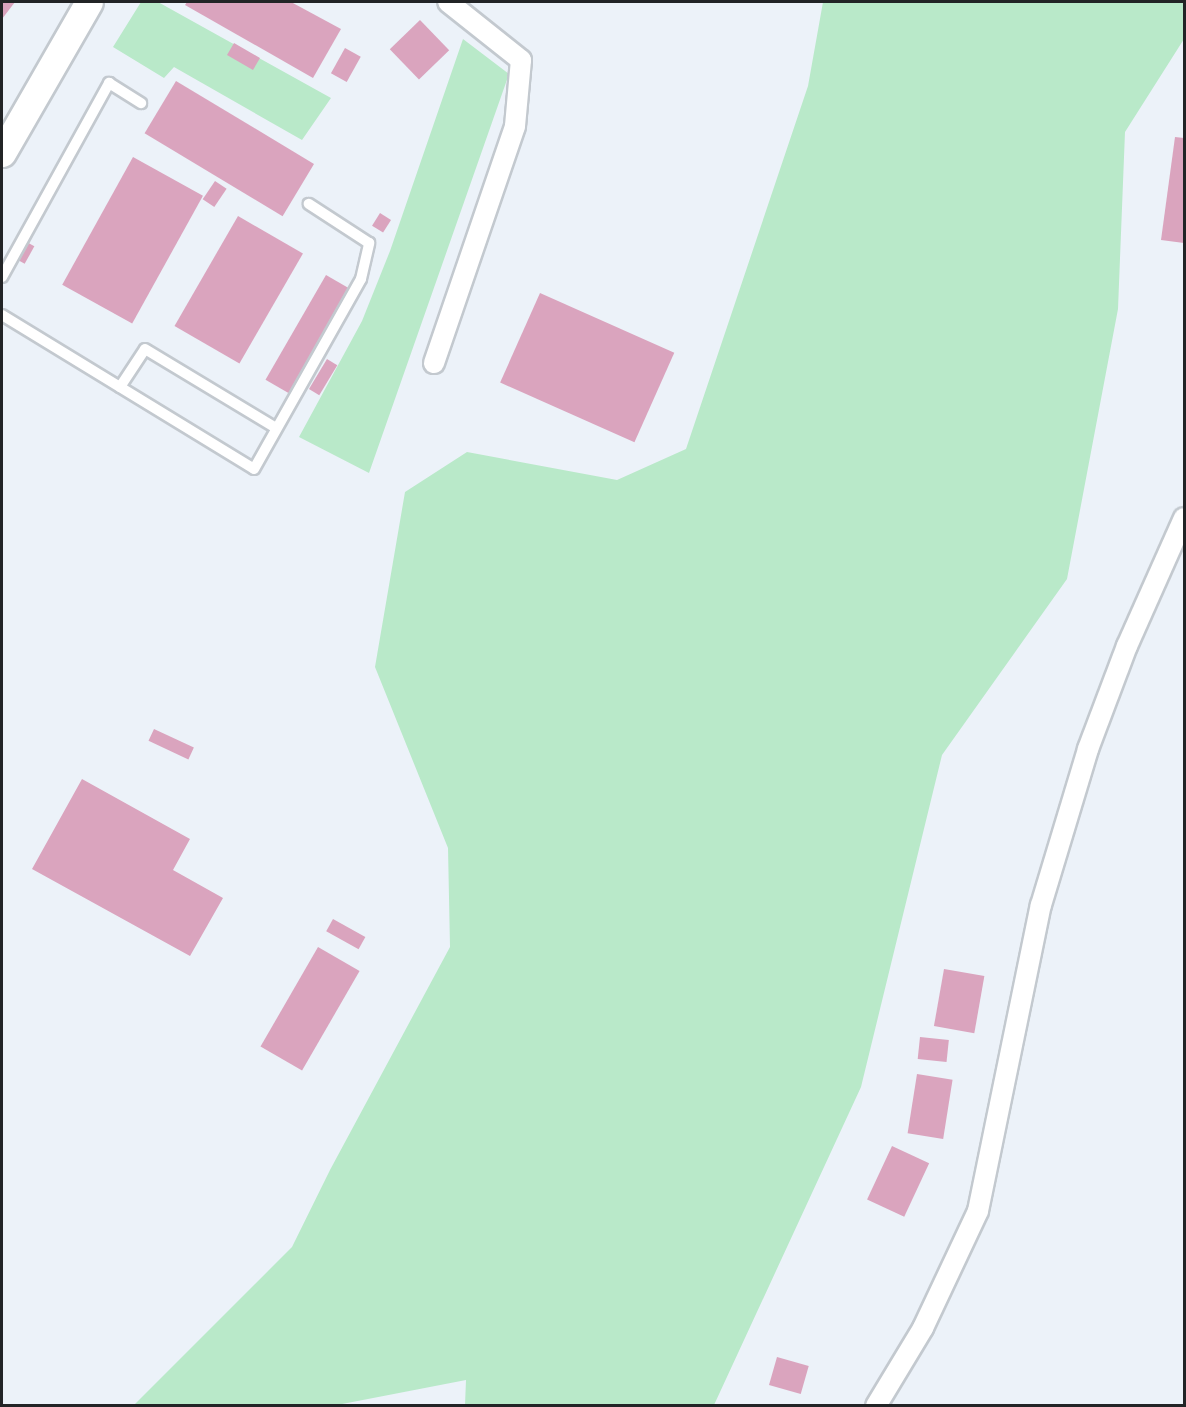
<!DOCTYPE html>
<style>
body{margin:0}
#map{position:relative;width:1186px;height:1407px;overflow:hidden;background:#ecf2f9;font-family:"Alegreya Sans",sans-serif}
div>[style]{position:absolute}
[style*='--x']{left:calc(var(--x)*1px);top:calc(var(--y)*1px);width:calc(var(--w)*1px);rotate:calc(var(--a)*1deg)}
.green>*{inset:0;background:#b9e9c9}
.building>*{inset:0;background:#daa4be;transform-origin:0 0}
.roads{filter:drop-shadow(2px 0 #c3c9cf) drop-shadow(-2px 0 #c3c9cf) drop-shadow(0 2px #c3c9cf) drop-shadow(0 -2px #c3c9cf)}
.lane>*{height:10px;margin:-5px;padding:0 5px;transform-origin:5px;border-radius:5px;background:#fff}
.street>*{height:20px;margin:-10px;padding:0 10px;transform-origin:10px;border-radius:10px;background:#fff}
.secondary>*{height:27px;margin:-13.5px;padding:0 13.5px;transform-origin:13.5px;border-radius:13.5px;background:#fff}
span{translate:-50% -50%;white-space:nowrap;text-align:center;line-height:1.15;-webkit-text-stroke:6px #ecf2f9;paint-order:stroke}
.frame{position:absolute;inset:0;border:3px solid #222426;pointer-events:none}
</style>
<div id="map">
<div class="green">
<i style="clip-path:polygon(141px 2px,158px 2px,331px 98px,302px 140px,174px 67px,164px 78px,113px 47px)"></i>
<i style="clip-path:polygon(823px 2px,1184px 2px,1184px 39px,1125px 132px,1118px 309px,1067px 579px,942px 755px,861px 1087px,714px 1405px,465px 1405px,466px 1380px,337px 1405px,134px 1405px,292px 1247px,330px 1170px,450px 947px,448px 848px,375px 667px,405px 492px,467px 452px,617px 480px,686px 449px,808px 86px)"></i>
<i style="clip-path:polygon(463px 39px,509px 74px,369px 473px,299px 437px,362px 321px,390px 251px)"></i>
</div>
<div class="building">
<i style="clip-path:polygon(2px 2px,15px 2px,2px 19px)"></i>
<i style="clip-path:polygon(187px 2px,291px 2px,341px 29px,313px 78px,185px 5px)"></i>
<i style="left:420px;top:20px;width:42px;height:42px;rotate:46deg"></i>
<i style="left:234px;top:43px;width:30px;height:14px;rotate:30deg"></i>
<i style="left:345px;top:48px;width:18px;height:29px;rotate:29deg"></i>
<i style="left:176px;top:81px;width:161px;height:61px;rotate:31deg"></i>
<i style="clip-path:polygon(1175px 137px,1184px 138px,1184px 243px,1161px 240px)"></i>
<i style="left:133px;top:157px;width:80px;height:146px;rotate:29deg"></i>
<i style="left:215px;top:181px;width:14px;height:22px;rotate:34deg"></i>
<i style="left:380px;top:213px;width:13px;height:15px;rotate:32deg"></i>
<i style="left:238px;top:216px;width:75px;height:127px;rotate:30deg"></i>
<i style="left:23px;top:240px;width:13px;height:20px;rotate:29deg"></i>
<i style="left:326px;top:275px;width:28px;height:121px;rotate:30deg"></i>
<i style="left:540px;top:293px;width:147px;height:98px;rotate:24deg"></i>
<i style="left:327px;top:359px;width:12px;height:35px;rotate:31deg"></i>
<i style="left:154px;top:729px;width:44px;height:13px;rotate:25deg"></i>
<i style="clip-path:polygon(82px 779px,190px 839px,173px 870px,223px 898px,190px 956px,32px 869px)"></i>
<i style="left:333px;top:919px;width:37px;height:14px;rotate:29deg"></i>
<i style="left:318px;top:947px;width:48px;height:115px;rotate:30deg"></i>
<i style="left:944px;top:969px;width:41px;height:58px;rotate:10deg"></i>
<i style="left:920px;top:1037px;width:29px;height:22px;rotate:6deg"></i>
<i style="left:917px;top:1074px;width:36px;height:60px;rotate:9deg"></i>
<i style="left:892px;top:1146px;width:41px;height:59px;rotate:25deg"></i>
<i style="left:777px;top:1357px;width:33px;height:29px;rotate:16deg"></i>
</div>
<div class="roads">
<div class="lane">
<i style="--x:2;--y:277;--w:222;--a:-61.1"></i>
<i style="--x:109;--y:83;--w:38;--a:32"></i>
<i style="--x:2;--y:315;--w:295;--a:31.4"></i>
<i style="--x:254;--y:469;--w:218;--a:-60.6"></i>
<i style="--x:361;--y:279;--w:37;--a:-77"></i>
<i style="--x:369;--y:243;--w:72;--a:-147"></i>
<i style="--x:120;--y:387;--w:45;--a:-56.7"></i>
<i style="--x:145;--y:349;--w:153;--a:31.1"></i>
</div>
<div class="street">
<i style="--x:434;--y:363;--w:250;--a:-71.1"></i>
<i style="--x:515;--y:126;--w:66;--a:-84.8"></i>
<i style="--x:521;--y:60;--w:93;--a:-141.5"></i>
<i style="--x:876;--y:1406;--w:91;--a:-58.9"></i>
<i style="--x:923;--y:1328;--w:129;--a:-64.8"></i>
<i style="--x:978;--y:1211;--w:312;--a:-78.4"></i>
<i style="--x:1041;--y:905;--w:163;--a:-73.2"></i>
<i style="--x:1088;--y:749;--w:110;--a:-69.3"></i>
<i style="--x:1127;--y:646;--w:140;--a:-66"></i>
</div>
<div class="secondary">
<i style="--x:2;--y:153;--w:174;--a:-60.1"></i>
</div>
</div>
<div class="frame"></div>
</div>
